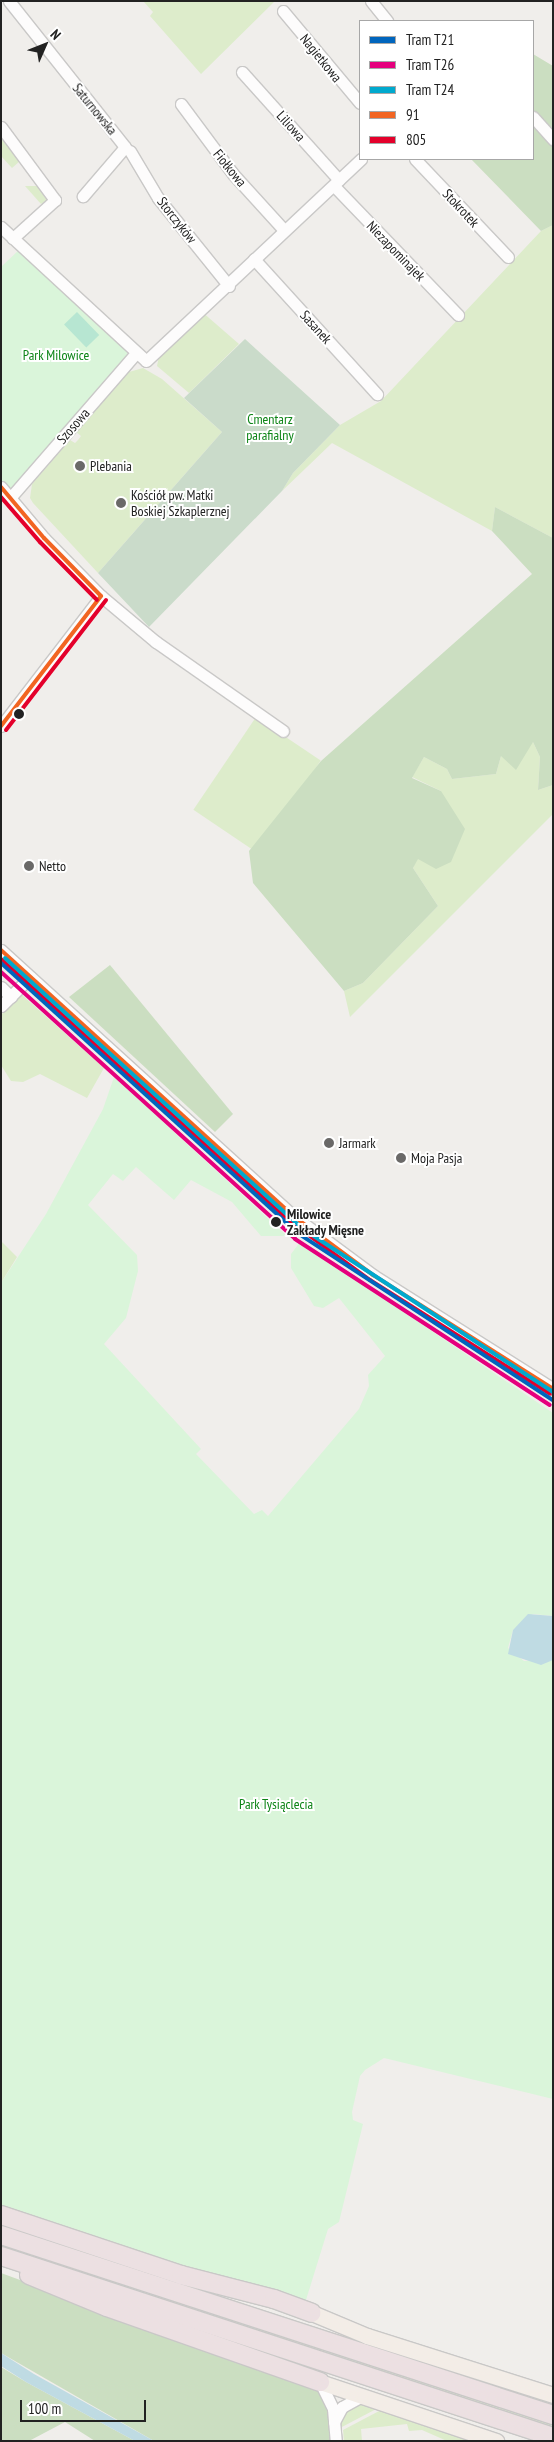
<!DOCTYPE html>
<meta charset="utf-8">
<style>
body{margin:0}
#map{position:relative;width:554px;height:2442px;overflow:hidden;background:#f0eeeb;font-family:"PT Sans Narrow",sans-serif}
div>[style]{position:absolute}
[style*='--x']{left:calc(var(--x)*1px);top:calc(var(--y)*1px);width:calc(var(--w)*1px);rotate:calc(var(--a)*1deg)}
.grass>*{inset:0;background:#ddeccb;transform-origin:0 0}
.forest>*{inset:0;background:#cbdec1}
.cemetery>*{inset:0;background:#cadbca}
.park>*{inset:0;background:#daf5da}
.pitch>*{inset:0;background:#b7e6d2;transform-origin:0 0}
.water>*{inset:0;background:#bfdbe3}
.roads{filter:drop-shadow(1px 0 #c9c8c7) drop-shadow(-1px 0 #c9c8c7) drop-shadow(0 1px #c9c8c7) drop-shadow(0 -1px #c9c8c7)}
.minor>*{height:11px;margin:-5.5px;padding:0 5.5px;transform-origin:5.5px;border-radius:5.5px;background:#fdfcfc}
.major>*{height:15px;margin:-7.5px;padding:0 7.5px;transform-origin:7.5px;border-radius:7.5px;background:#f3ede7}
.highway>*{height:18px;margin:-9px;padding:0 9px;transform-origin:9px;border-radius:9px;background:#ece0e2}
.bus-1>*{height:4px;margin:-2px;padding:0 2px;transform-origin:2px;border-radius:2px;background:#f26522}
.bus-2>*{height:4px;margin:-2px;padding:0 2px;transform-origin:2px;border-radius:2px;background:#e4002b}
.tram-1>*{height:4px;margin:-2px;padding:0 2px;transform-origin:2px;border-radius:2px;background:#0065bd}
.tram-2>*{height:4px;margin:-2px;padding:0 2px;transform-origin:2px;border-radius:2px;background:#e5007d}
.tram-3>*{height:4px;margin:-2px;padding:0 2px;transform-origin:2px;border-radius:2px;background:#00a9ce}
.dots>*{width:14px;height:14px;translate:-50% -50%;box-sizing:border-box;border:2px solid #fff;border-radius:50%}
span{translate:-50% -50%;white-space:nowrap;text-align:center;line-height:1.15;-webkit-text-stroke:4px #fff;paint-order:stroke}
.street-label{font-size:14px;color:#222}
.park-label{font-size:14px;color:#0c8416}
.poi-label{font-size:14px;color:#222}
.left{translate:0 -50%;text-align:left}
.stop-label{font-size:14px;color:#222;font-weight:700}
.frame{position:absolute;inset:0;border:2px solid #222;pointer-events:none}
.legend{position:absolute;left:359px;top:20px;width:175px;height:140px;box-sizing:border-box;background:#fff;border:1px solid #a7a7a7;margin:0;padding:6px 9px;list-style:none;font-size:15px;color:#222}
.legend li{display:flex;align-items:center;gap:10px;height:25px}
.legend b{width:25px;border:1px solid #a7a7a7}
.north{position:absolute;left:20px;top:20px;width:50px;height:50px;-webkit-text-stroke:4px #fff;paint-order:stroke;rotate:46deg;font-size:14px;font-weight:700;line-height:20px;text-align:center;color:#222}
.north::after{content:'';display:block;margin:auto;width:18px;height:22px;background:#222;clip-path:polygon(50% 0,100% 100%,50% 72%,0 100%)}
.scale{position:absolute;left:20px;top:2400px;width:126px;height:22px;box-sizing:border-box;border:2px solid #222;border-top:0;padding-left:6px;font-size:15px;line-height:18px;white-space:nowrap;color:#222;-webkit-text-stroke:4px #fff;paint-order:stroke}
</style>
<div id="map">
<div class="grass">
<i style="clip-path:polygon(143px 1px,275px 1px,201px 74px,150px 16px,153px 12px)"></i>
<i style="clip-path:polygon(1px 137px,20px 161px,12px 168px,1px 156px)"></i>
<i style="clip-path:polygon(25px 186px,37px 186px,47px 200px,41px 204px)"></i>
<i style="clip-path:polygon(553px 225px,553px 538px,495px 507px,492px 531px,332px 443px,282px 491px,293px 473px,340px 425px,381px 401px,541px 231px)"></i>
<i style="clip-path:polygon(201px 311px,239px 344px,189px 393px,157px 366px,160px 351px)"></i>
<i style="clip-path:polygon(143px 368px,162px 379px,222px 432px,98px 573px,33px 503px,30px 498px,32px 484px,70px 440px,75px 443px,78px 440px,81px 436px,76px 432px,129px 372px)"></i>
<i style="left:256px;top:717px;width:78px;height:112px;rotate:34deg"></i>
<i style="clip-path:polygon(533px 742px,540px 757px,538px 790px,553px 785px,553px 814px,350px 1017px,344px 991px,363px 983px,438px 906px,413px 868px,441px 791px,412px 777px,424px 757px,447px 769px,452px 779px,496px 774px,501px 756px)"></i>
<i style="clip-path:polygon(21px 994px,104px 1068px,87px 1098px,40px 1074px,23px 1082px,11px 1081px,1px 1065px,1px 1015px)"></i>
<i style="clip-path:polygon(1px 1241px,17px 1257px,1px 1283px)"></i>
<i style="left:7px;top:2244px;width:575px;height:6px;rotate:18deg"></i>
<i style="clip-path:polygon(362px 2404px,380px 2407px,340px 2428px,346px 2412px)"></i>
<i style="clip-path:polygon(381px 2410px,473px 2441px,447px 2441px,422px 2430px,409px 2431px,407px 2424px,361px 2429px,362px 2441px,344px 2441px,343px 2430px)"></i>
</div>
<div class="forest">
<i style="clip-path:polygon(533px 54px,553px 66px,553px 225px,541px 231px,471px 159px,533px 159px)"></i>
<i style="clip-path:polygon(495px 507px,553px 538px,553px 785px,538px 790px,540px 757px,533px 742px,516px 770px,501px 756px,496px 774px,452px 779px,447px 769px,424px 757px,412px 778px,441px 791px,465px 829px,451px 862px,436px 869px,418px 859px,413px 868px,438px 906px,363px 983px,344px 991px,253px 883px,249px 851px,321px 761px,532px 574px,492px 531px)"></i>
<i style="clip-path:polygon(110px 965px,233px 1114px,215px 1132px,69px 997px)"></i>
<i style="clip-path:polygon(1px 2273px,317px 2389px,328px 2408px,332px 2441px,154px 2441px,1px 2353px)"></i>
<i style="clip-path:polygon(1px 2367px,26px 2382px,135px 2441px,95px 2441px,65px 2422px,29px 2441px,1px 2441px)"></i>
</div>
<div class="cemetery">
<i style="clip-path:polygon(245px 339px,340px 425px,293px 473px,282px 491px,149px 627px,98px 573px,222px 432px,184px 398px)"></i>
</div>
<div class="park">
<i style="clip-path:polygon(20px 249px,127px 350px,127px 355px,13px 491px,1px 481px,1px 267px)"></i>
<i style="clip-path:polygon(114px 1077px,287px 1236px,261px 1236px,232px 1202px,191px 1180px,174px 1200px,136px 1167px,123px 1181px,113px 1174px,88px 1205px,137px 1255px,138px 1271px,126px 1318px,104px 1344px,201px 1449px,196px 1454px,254px 1514px,262px 1510px,268px 1516px,359px 1409px,369px 1386px,368px 1375px,385px 1356px,339px 1298px,323px 1308px,314px 1306px,291px 1268px,291px 1254px,300px 1242px,553px 1413px,553px 1616px,533px 1614px,513px 1630px,508px 1648px,524px 1661px,553px 1660px,553px 2099px,384px 2058px,365px 2070px,360px 2076px,352px 2112px,353px 2120px,363px 2124px,339px 2222px,328px 2229px,306px 2300px,268px 2292px,1px 2212px,1px 1283px,46px 1214px,103px 1109px)"></i>
</div>
<div class="pitch">
<i style="left:77px;top:312px;width:32px;height:18px;rotate:46deg"></i>
</div>
<div class="water">
<i style="clip-path:polygon(528px 1614px,553px 1616px,553px 1660px,541px 1665px,508px 1654px,513px 1630px)"></i>
<i style="clip-path:polygon(1px 2353px,34px 2374px,154px 2441px,135px 2441px,26px 2382px,1px 2366px)"></i>
</div>
<div class="roads">
<div class="minor">
<i style="--x:9;--y:1;--w:186;--a:51.5"></i>
<i style="--x:125;--y:147;--w:65;--a:130.6"></i>
<i style="--x:371;--y:1;--w:26;--a:51"></i>
<i style="--x:283;--y:11;--w:120;--a:50.1"></i>
<i style="--x:242;--y:72;--w:145;--a:48.1"></i>
<i style="--x:181;--y:104;--w:87;--a:53.4"></i>
<i style="--x:233;--y:174;--w:74;--a:47.7"></i>
<i style="--x:533;--y:117;--w:30;--a:48"></i>
<i style="--x:1;--y:127;--w:91;--a:53.5"></i>
<i style="--x:55;--y:200;--w:57;--a:137.9"></i>
<i style="--x:130;--y:151;--w:55;--a:59.2"></i>
<i style="--x:158;--y:198;--w:113;--a:51.1"></i>
<i style="--x:415;--y:159;--w:135;--a:46.5"></i>
<i style="--x:334;--y:186;--w:179;--a:46.1"></i>
<i style="--x:1;--y:227;--w:197;--a:42.7"></i>
<i style="--x:146;--y:361;--w:295;--a:-43.2"></i>
<i style="--x:254;--y:259;--w:183;--a:47.7"></i>
<i style="--x:1;--y:487;--w:67;--a:49.9"></i>
<i style="--x:44;--y:538;--w:81;--a:45.5"></i>
<i style="--x:101;--y:596;--w:72;--a:39.9"></i>
<i style="--x:156;--y:642;--w:155;--a:35"></i>
<i style="--x:10;--y:498;--w:192;--a:-49"></i>
<i style="--x:1;--y:726;--w:164;--a:-52.4"></i>
<i style="--x:1;--y:950;--w:394;--a:42.3"></i>
<i style="--x:292;--y:1215;--w:101;--a:36.5"></i>
<i style="--x:373;--y:1275;--w:213;--a:32.3"></i>
<i style="--x:1;--y:987;--w:14;--a:45"></i>
<i style="--x:1;--y:1006;--w:41;--a:-45"></i>
<i style="--x:320;--y:2382;--w:30;--a:64"></i>
<i style="--x:333;--y:2409;--w:32;--a:85"></i>
<i style="--x:334;--y:2422;--w:17;--a:-62"></i>
<i style="--x:342;--y:2407;--w:23;--a:-29"></i>
</div>
<div class="major">
<i style="--x:312;--y:2313;--w:60;--a:22.7"></i>
<i style="--x:367;--y:2336;--w:195;--a:17.6"></i>
<i style="--x:320;--y:2382;--w:186;--a:18.5"></i>
</div>
<div class="highway">
<i style="--x:1;--y:2215;--w:190;--a:18.4"></i>
<i style="--x:181;--y:2275;--w:96;--a:14.5"></i>
<i style="--x:274;--y:2299;--w:40;--a:20.2"></i>
<i style="--x:1;--y:2235;--w:581;--a:18.06"></i>
<i style="--x:1;--y:2256;--w:581;--a:18.15"></i>
<i style="--x:29;--y:2275;--w:84;--a:22.3"></i>
<i style="--x:107;--y:2307;--w:226;--a:19.4"></i>
</div>
</div>
<div class="bus-1">
<i style="--x:1;--y:487;--w:67;--a:49.9"></i>
<i style="--x:44;--y:538;--w:81;--a:45.5"></i>
<i style="--x:1;--y:726;--w:164;--a:-52.4"></i>
<i style="--x:1;--y:950;--w:394;--a:42.3"></i>
<i style="--x:292;--y:1215;--w:101;--a:36.5"></i>
<i style="--x:373;--y:1275;--w:213;--a:32.3"></i>
</div>
<div class="bus-2">
<i style="--x:1;--y:497;--w:60;--a:49.1"></i>
<i style="--x:40;--y:542;--w:81;--a:45.5"></i>
<i style="--x:6;--y:730;--w:164;--a:-52.4"></i>
<i style="--x:1;--y:959;--w:388;--a:42.3"></i>
<i style="--x:288;--y:1220;--w:102;--a:36.2"></i>
<i style="--x:370;--y:1280;--w:213;--a:32.3"></i>
</div>
<div class="tram-1">
<i style="--x:1;--y:963;--w:403;--a:42.3"></i>
<i style="--x:299;--y:1234;--w:303;--a:33.2"></i>
</div>
<div class="tram-2">
<i style="--x:1;--y:972;--w:397;--a:42.2"></i>
<i style="--x:295;--y:1239;--w:304;--a:33.1"></i>
</div>
<div class="tram-3">
<i style="--x:5;--y:958;--w:403;--a:42.3"></i>
<i style="--x:303;--y:1229;--w:298;--a:33.1"></i>
</div>
<div class="dots">
<i style="left:80px;top:466px;background:#6a6968"></i>
<i style="left:121px;top:503px;background:#6a6968"></i>
<i style="left:19px;top:714px;background:#222"></i>
<i style="left:29px;top:866px;background:#6a6968"></i>
<i style="left:329px;top:1143px;background:#6a6968"></i>
<i style="left:401px;top:1158px;background:#6a6968"></i>
<i style="left:276px;top:1222px;background:#222"></i>
</div>
<div class="street-label">
<span style="left:321px;top:58px;rotate:51deg">Nagietkowa</span>
<span style="left:95px;top:109px;rotate:51deg">Saturnowska</span>
<span style="left:291px;top:126px;rotate:48deg">Liliowa</span>
<span style="left:230px;top:168px;rotate:51deg">Fiołkowa</span>
<span style="left:461px;top:208px;rotate:47deg">Stokrotek</span>
<span style="left:177px;top:220px;rotate:52deg">Storczyków</span>
<span style="left:396px;top:251px;rotate:46deg">Niezapominajek</span>
<span style="left:316px;top:327px;rotate:48deg">Sasanek</span>
<span style="left:73px;top:426px;rotate:-49deg">Szosowa</span>
</div>
<div class="park-label">
<span style="left:56px;top:355px">Park Milowice</span>
<span style="left:270px;top:427px">Cmentarz<br>parafialny</span>
<span style="left:276px;top:1804px">Park Tysiąclecia</span>
</div>
<div class="poi-label">
<span class="left" style="left:90px;top:466px">Plebania</span>
<span class="left" style="left:131px;top:503px">Kościół pw. Matki<br>Boskiej Szkaplerznej</span>
<span class="left" style="left:39px;top:866px">Netto</span>
<span class="left" style="left:339px;top:1143px">Jarmark</span>
<span class="left" style="left:411px;top:1158px">Moja Pasja</span>
</div>
<div class="stop-label">
<span class="left" style="left:287px;top:1222px">Milowice<br>Zakłady Mięsne</span>
</div>
<div class="frame"></div>
<ul class="legend">
<li><b style="height:6px;background:#0065bd"></b>Tram T21</li>
<li><b style="height:6px;background:#e5007d"></b>Tram T26</li>
<li><b style="height:6px;background:#00a9ce"></b>Tram T24</li>
<li><b style="height:6px;background:#f26522"></b>91</li>
<li><b style="height:6px;background:#e4002b"></b>805</li>
</ul>
<div class="north">N</div>
<div class="scale">100 m</div>
</div>
